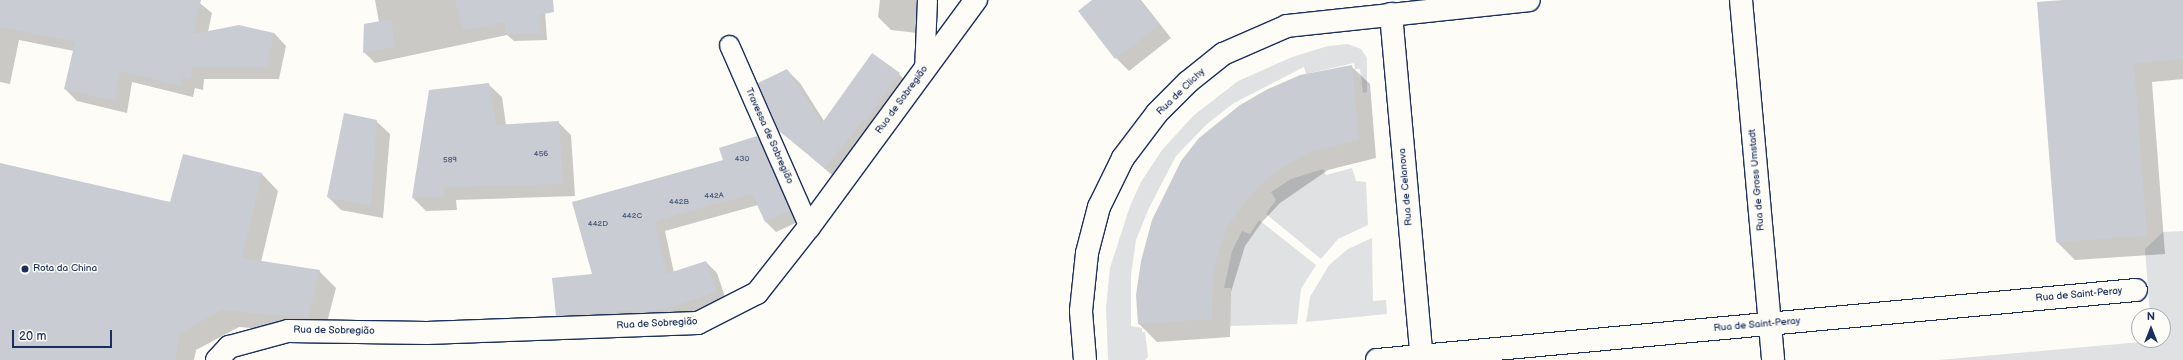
<!DOCTYPE html>
<meta charset="utf-8">
<style>
body{margin:0}
#map{position:relative;width:2183px;height:360px;overflow:hidden;background:#fdfcf7;font-family:"Balsamiq Sans",sans-serif}
div>[style]{position:absolute}
[style*='--x']{left:calc(var(--x)*1px);top:calc(var(--y)*1px);width:calc(var(--w)*1px);rotate:calc(var(--a)*1deg)}
.green>*{inset:0;background:#e0e1e3}
.shadow>*{inset:0;background:#0003}
.building>*{inset:0;background:#c9ccd3}
.roads{filter:drop-shadow(1px 0 #1b2f5e) drop-shadow(-1px 0 #1b2f5e) drop-shadow(0 1px #1b2f5e) drop-shadow(0 -1px #1b2f5e)}
.lane>*{height:19px;margin:-9.5px;padding:0 9.5px;transform-origin:9.5px;border-radius:9.5px;background:#fdfcf7}
.street>*{height:22px;margin:-11px;padding:0 11px;transform-origin:11px;border-radius:11px;background:#fdfcf7}
.secondary>*{height:22px;margin:-11px;padding:0 11px;transform-origin:11px;border-radius:11px;background:#fdfcf7}
.dots>*{width:11px;height:11px;translate:-50% -50%;box-sizing:border-box;border:2px solid #fdfcf7;border-radius:50%}
span{translate:-50% -50%;white-space:nowrap;text-align:center;line-height:1.15;-webkit-text-stroke:3px #fdfcf7;paint-order:stroke}
.number-label{font-size:8px;color:#46567b}
.number-label span{-webkit-text-stroke-width:0}
.street-label{font-size:10px;color:#1b2f5e}
.poi-label{font-size:10px;color:#1b2f5e}
.left{translate:0 -50%;text-align:left}
.north{position:absolute;left:2131px;top:308px;width:40px;height:40px;box-sizing:border-box;background:#fdfcf7;border:1px solid #a3aaba;border-radius:50%;rotate:0deg;font-size:11px;font-weight:700;line-height:16px;text-align:center;color:#1b2f5e}
.north::after{content:'';display:block;margin:auto;width:14px;height:18px;background:#1b2f5e;clip-path:polygon(50% 0,100% 100%,50% 72%,0 100%)}
.scale{position:absolute;left:12px;top:330px;width:100px;height:18px;box-sizing:border-box;border:2px solid #1b2f5e;border-top:0;padding-left:5px;font-size:12px;line-height:14px;white-space:nowrap;color:#1b2f5e;-webkit-text-stroke:3px #fdfcf7;paint-order:stroke}
</style>
<div id="map">
<div class="green">
<i style="clip-path:polygon(1348px 44px,1361px 49px,1367px 58px,1367px 92px,1363px 93px,1360px 69px,1355px 69px,1354px 63px,1306px 74px,1304px 67px,1234px 103px,1207px 124px,1176px 156px,1149px 208px,1136px 240px,1131px 275px,1131px 326px,1142px 328px,1142px 332px,1145px 332px,1148px 357px,1145px 360px,1108px 360px,1106px 308px,1110px 268px,1130px 206px,1141px 182px,1162px 150px,1193px 116px,1238px 81px,1292px 57px,1328px 46px)"></i>
<i style="clip-path:polygon(1352px 168px,1356px 181px,1366px 182px,1368px 225px,1338px 239px,1321px 259px,1266px 214px,1276px 200px,1271px 192px,1291px 179px,1323px 169px,1326px 175px)"></i>
<i style="clip-path:polygon(1259px 220px,1316px 265px,1301px 289px,1297px 324px,1230px 326px,1231px 288px,1224px 288px,1232px 251px,1242px 231px,1250px 234px)"></i>
<i style="clip-path:polygon(2183px 231px,2183px 360px,1938px 360px,2163px 340px,2163px 316px,2150px 316px,2145px 249px,2163px 232px)"></i>
<i style="clip-path:polygon(1372px 238px,1373px 301px,1386px 300px,1387px 314px,1306px 322px,1310px 297px,1329px 265px,1348px 249px)"></i>
</div>
<div class="shadow">
<i style="clip-path:polygon(0 0,196px 0,212px 13px,208px 32px,274px 33px,286px 46px,279px 79px,204px 79px,203px 90px,195px 88px,193px 97px,132px 82px,127px 113px,77px 101px,65px 89px,74px 51px,19px 40px,10px 84px,0 82px)"></i>
<i style="clip-path:polygon(375px 0,504px 0,545px 11px,547px 40px,514px 41px,507px 35px,375px 63px,364px 52px,379px 22px)"></i>
<i style="clip-path:polygon(880px 0,928px 0,926px 34px,891px 30px,878px 17px)"></i>
<i style="clip-path:polygon(1094px 0,1141px 0,1171px 38px,1129px 71px,1116px 58px)"></i>
<i style="clip-path:polygon(2077px 0,2183px 0,2183px 79px,2152px 82px,2165px 254px,2075px 260px,2057px 242px)"></i>
<i style="clip-path:polygon(1351px 66px,1370px 84px,1376px 158px,1328px 170px,1280px 203px,1262px 222px,1245px 246px,1231px 292px,1230px 337px,1157px 342px,1139px 324px,1137px 295px)"></i>
<i style="clip-path:polygon(787px 70px,800px 83px,824px 121px,899px 74px,912px 87px,838px 180px,780px 131px)"></i>
<i style="clip-path:polygon(488px 84px,502px 97px,506px 125px,558px 122px,571px 135px,575px 196px,456px 200px,457px 210px,426px 211px,413px 198px,430px 91px)"></i>
<i style="clip-path:polygon(376px 121px,390px 134px,383px 218px,341px 210px,328px 197px)"></i>
<i style="clip-path:polygon(757px 137px,767px 148px,800px 221px,776px 232px,766px 222px,758px 205px,665px 231px,674px 273px,706px 262px,717px 273px,727px 303px,684px 317px,568px 326px,557px 315px,593px 275px,573px 203px,725px 161px)"></i>
<i style="clip-path:polygon(0 164px,171px 203px,262px 174px,278px 191px,261px 262px,319px 271px,336px 288px,324px 334px,239px 327px,196px 350px,194px 360px,0 360px)"></i>
</div>
<div class="building">
<i style="clip-path:polygon(0 0,201px 0,193px 34px,239px 25px,274px 33px,267px 67px,192px 67px,191px 79px,183px 77px,181px 86px,120px 71px,115px 101px,64px 89px,75px 42px,0 27px)"></i>
<i style="clip-path:polygon(455px 0,553px 0,554px 12px,539px 15px,541px 33px,506px 34px,505px 22px,463px 31px)"></i>
<i style="clip-path:polygon(1092px 0,1139px 0,1159px 25px,1115px 59px,1078px 11px)"></i>
<i style="clip-path:polygon(2063px 0,2183px 0,2183px 59px,2134px 64px,2147px 236px,2056px 242px,2037px 2px)"></i>
<i style="clip-path:polygon(391px 19px,395px 46px,363px 53px,364px 24px)"></i>
<i style="clip-path:polygon(872px 53px,900px 73px,865px 122px,862px 121px,825px 168px,779px 131px,758px 83px,787px 69px,822px 123px)"></i>
<i style="clip-path:polygon(1352px 65px,1359px 140px,1309px 152px,1282px 168px,1261px 184px,1244px 203px,1227px 227px,1219px 250px,1213px 273px,1212px 319px,1138px 324px,1136px 295px,1141px 261px,1152px 220px,1181px 161px,1199px 138px,1240px 105px,1268px 89px,1300px 75px)"></i>
<i style="clip-path:polygon(489px 83px,496px 125px,559px 121px,563px 184px,444px 187px,444px 197px,412px 198px,429px 90px)"></i>
<i style="clip-path:polygon(344px 113px,377px 120px,371px 206px,327px 197px)"></i>
<i style="clip-path:polygon(757px 136px,790px 211px,765px 222px,752px 194px,655px 221px,666px 274px,706px 261px,717px 292px,673px 306px,642px 313px,633px 313px,632px 310px,556px 316px,552px 278px,592px 274px,572px 202px,723px 160px,719px 148px)"></i>
<i style="clip-path:polygon(183px 154px,262px 173px,242px 258px,320px 270px,308px 318px,222px 310px,180px 333px,175px 360px,0 360px,0 163px,170px 202px)"></i>
</div>
<div class="roads">
<div class="lane">
<i style="--x:729;--y:45;--w:199;--a:66.3"></i>
<i style="--x:924;--y:71;--w:71;--a:-87.6"></i>
</div>
<div class="street">
<i style="--x:1391;--y:14;--w:347;--a:84.9"></i>
<i style="--x:217;--y:360;--w:18;--a:-47"></i>
<i style="--x:229;--y:347;--w:61;--a:-15.2"></i>
<i style="--x:288;--y:331;--w:139;--a:0.8"></i>
<i style="--x:427;--y:333;--w:271;--a:-2.1"></i>
<i style="--x:698;--y:323;--w:66;--a:-27"></i>
<i style="--x:757;--y:293;--w:84;--a:-51.8"></i>
<i style="--x:809;--y:227;--w:282;--a:-53.7"></i>
<i style="--x:1085;--y:360;--w:49;--a:-94.7"></i>
<i style="--x:1081;--y:311;--w:58;--a:-84.1"></i>
<i style="--x:1087;--y:253;--w:48;--a:-75.4"></i>
<i style="--x:1099;--y:207;--w:55;--a:-63.9"></i>
<i style="--x:1123;--y:158;--w:56;--a:-52.9"></i>
<i style="--x:1157;--y:113;--w:44;--a:-45"></i>
<i style="--x:1188;--y:82;--w:45;--a:-38.7"></i>
<i style="--x:1223;--y:54;--w:70;--a:-23.6"></i>
<i style="--x:1287;--y:26;--w:243;--a:-6.1"></i>
<i style="--x:1377;--y:360;--w:762;--a:-5.27"></i>
</div>
<div class="secondary">
<i style="--x:1741;--y:0;--w:361;--a:84.9"></i>
</div>
</div>
<div class="dots">
<i style="left:25px;top:269px;background:#1b2f5e"></i>
</div>
<div class="number-label">
<span style="left:541px;top:154px">456</span>
<span style="left:742px;top:159px">430</span>
<span style="left:450px;top:160px">589</span>
<span style="left:714px;top:196px">442A</span>
<span style="left:679px;top:202px">442B</span>
<span style="left:632px;top:216px">442C</span>
<span style="left:598px;top:224px">442D</span>
</div>
<div class="street-label">
<span style="left:1181px;top:92px;rotate:-44deg">Rua de Clichy</span>
<span style="left:902px;top:100px;rotate:-54deg">Rua de Sobregião</span>
<span style="left:769px;top:136px;rotate:66deg">Travessa de Sobregião</span>
<span style="left:1757px;top:180px;rotate:-95deg">Rua de Gross Umstadt</span>
<span style="left:1406px;top:187px;rotate:-95deg">Rua de Celanova</span>
<span style="left:2079px;top:295px;rotate:-5deg">Rua de Saint-Peray</span>
<span style="left:657px;top:324px;rotate:-3deg">Rua de Sobregião</span>
<span style="left:1757px;top:325px;rotate:-5deg">Rua de Saint-Peray</span>
<span style="left:334px;top:331px;rotate:1deg">Rua de Sobregião</span>
</div>
<div class="poi-label">
<span class="left" style="left:33px;top:269px">Rota da China</span>
</div>
<div class="north">N</div>
<div class="scale">20 m</div>
</div>
